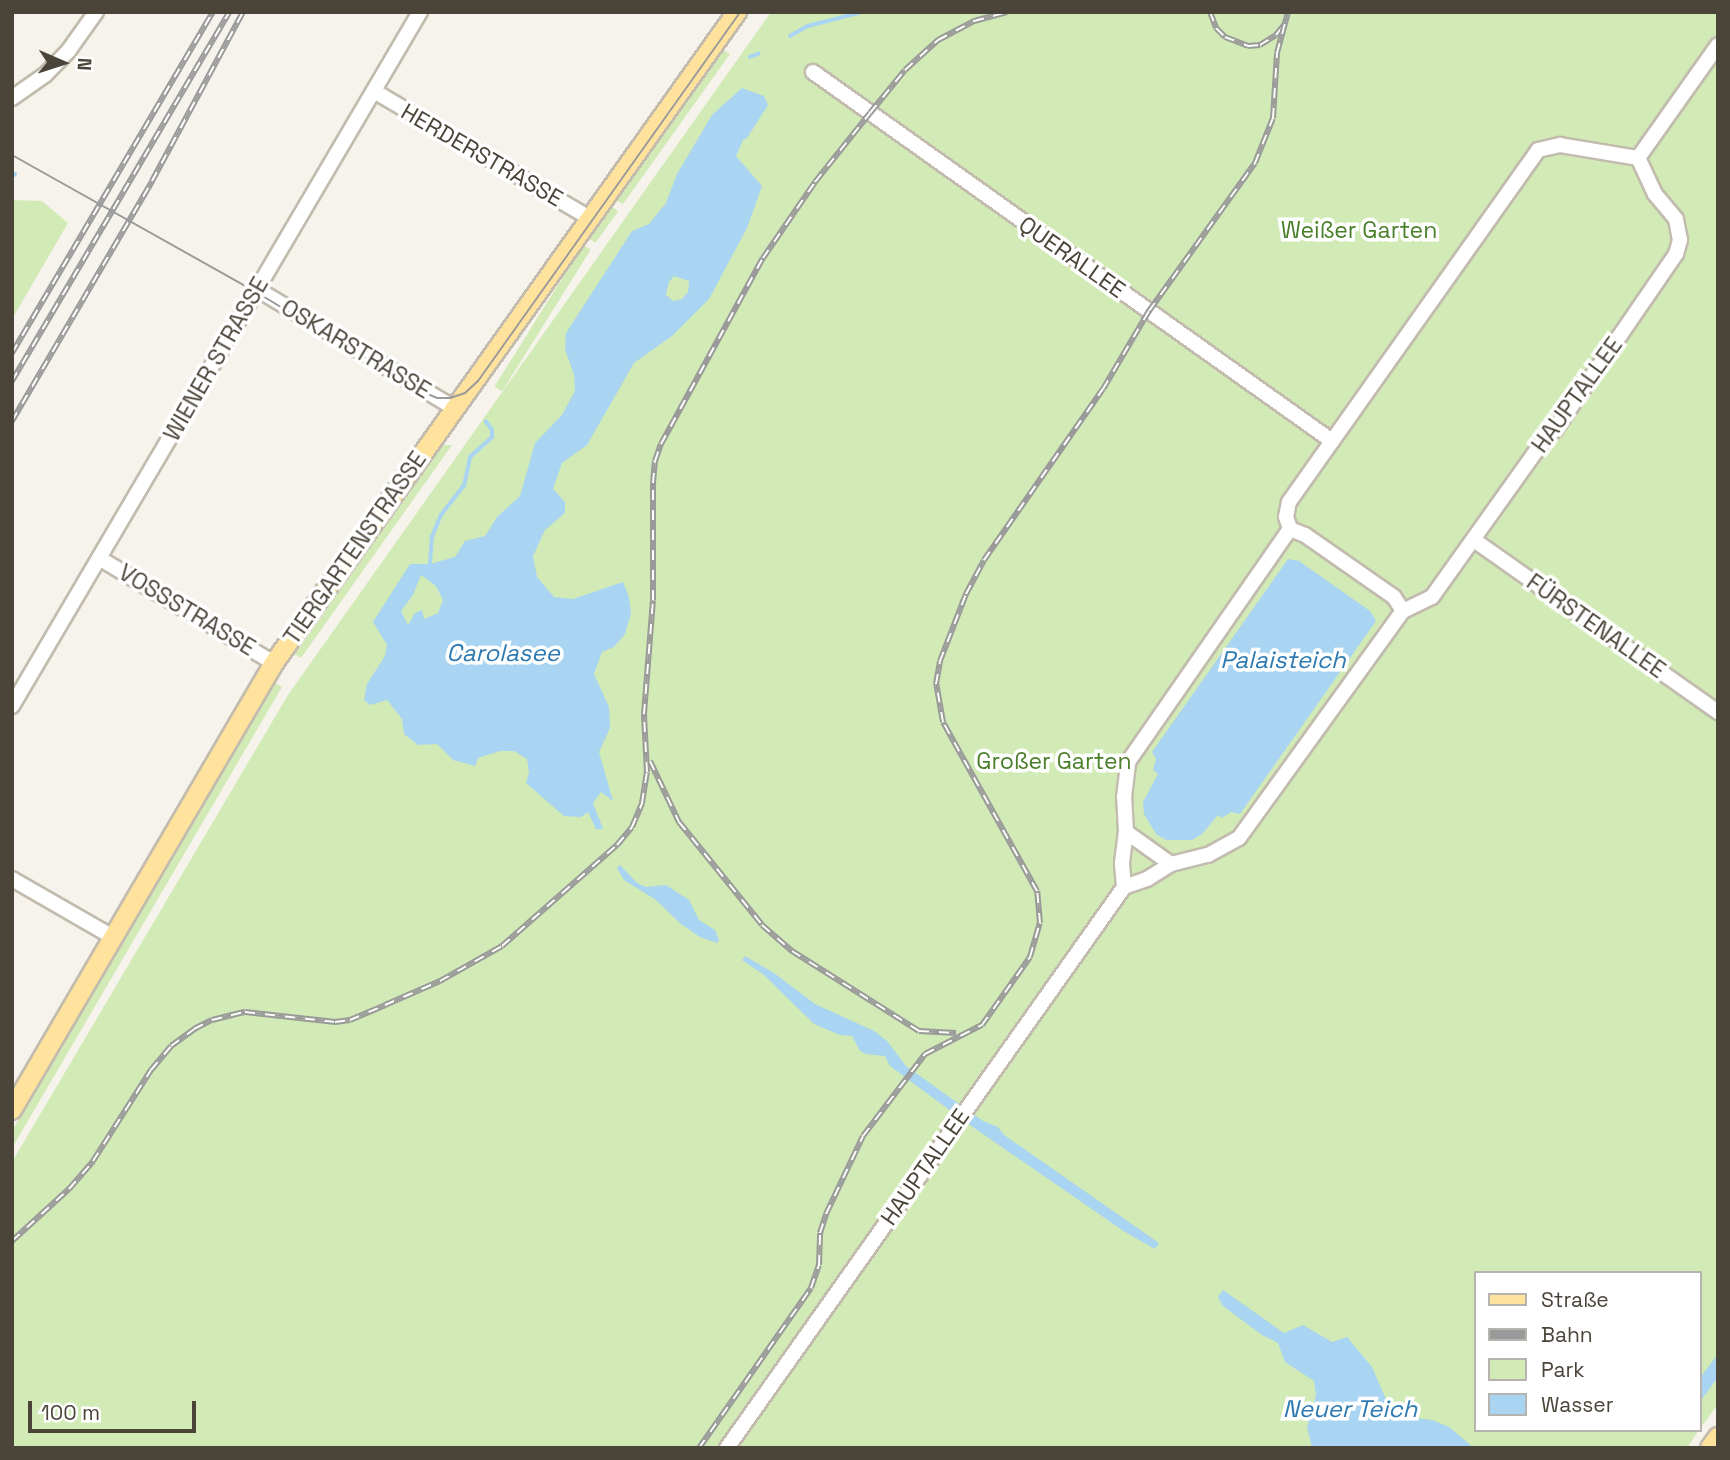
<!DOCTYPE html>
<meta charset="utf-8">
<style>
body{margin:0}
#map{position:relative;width:1730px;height:1460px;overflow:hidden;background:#f6f3ec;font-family:"Space Grotesk",sans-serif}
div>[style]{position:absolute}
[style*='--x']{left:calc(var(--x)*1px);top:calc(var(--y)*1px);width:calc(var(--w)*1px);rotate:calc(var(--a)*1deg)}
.green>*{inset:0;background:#d2eab5;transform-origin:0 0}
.water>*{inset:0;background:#a9d4f2}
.stream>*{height:3.5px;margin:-1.75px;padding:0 1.75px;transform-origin:1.75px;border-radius:1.75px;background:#a9d4f2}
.roads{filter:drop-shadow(2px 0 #c2bbae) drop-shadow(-2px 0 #c2bbae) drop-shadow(0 2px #c2bbae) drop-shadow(0 -2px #c2bbae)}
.minor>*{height:14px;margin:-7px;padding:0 7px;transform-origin:7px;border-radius:7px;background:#fff}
.major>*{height:18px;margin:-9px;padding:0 9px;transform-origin:9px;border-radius:9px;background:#ffe39c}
.tram>*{height:2px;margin:-1px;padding:0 1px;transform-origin:1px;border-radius:1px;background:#9a9a9a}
.rail>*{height:6px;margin-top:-3px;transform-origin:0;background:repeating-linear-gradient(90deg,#fff 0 10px,#9a9a9a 0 20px);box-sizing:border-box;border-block:2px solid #9a9a9a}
span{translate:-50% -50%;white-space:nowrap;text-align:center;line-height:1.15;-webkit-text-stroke:7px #fff;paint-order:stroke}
.street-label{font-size:23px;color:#4b4439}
.park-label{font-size:23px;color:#4a7f2a}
.water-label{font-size:24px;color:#2e7ab2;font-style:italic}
.frame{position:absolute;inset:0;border:14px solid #4b4439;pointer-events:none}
.legend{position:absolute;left:1474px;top:1271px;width:228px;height:161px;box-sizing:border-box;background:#fff;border:2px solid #b7b4b0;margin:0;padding:9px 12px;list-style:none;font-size:21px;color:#4b4439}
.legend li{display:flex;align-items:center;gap:14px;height:35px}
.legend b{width:35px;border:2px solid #b7b4b0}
.north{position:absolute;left:28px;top:28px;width:70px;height:70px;-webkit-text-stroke:5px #fff;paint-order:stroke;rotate:93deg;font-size:19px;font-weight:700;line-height:28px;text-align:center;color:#4b4439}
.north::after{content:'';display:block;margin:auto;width:24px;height:32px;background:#4b4439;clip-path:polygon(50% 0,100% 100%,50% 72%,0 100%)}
.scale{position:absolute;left:28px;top:1401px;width:168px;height:32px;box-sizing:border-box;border:4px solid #4b4439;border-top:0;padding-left:9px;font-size:21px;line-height:24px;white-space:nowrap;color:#4b4439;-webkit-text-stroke:5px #fff;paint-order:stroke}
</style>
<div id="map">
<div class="green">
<i style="clip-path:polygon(771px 12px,1718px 12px,1718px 1404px,1700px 1429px,1700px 1273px,1476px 1273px,1476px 1430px,1699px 1430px,1687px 1448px,12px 1448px,12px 1162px,288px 695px)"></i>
<i style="clip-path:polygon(720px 48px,730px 54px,623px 204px,616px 200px,719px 55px)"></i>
<i style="clip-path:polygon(12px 200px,42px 201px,68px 223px,12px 319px)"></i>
<i style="left:611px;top:206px;width:9px;height:39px;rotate:36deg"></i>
<i style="left:583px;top:245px;width:9px;height:167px;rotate:32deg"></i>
<i style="clip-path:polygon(441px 445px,452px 445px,301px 658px,290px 651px,295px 650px)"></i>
<i style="clip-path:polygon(271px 680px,282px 687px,12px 1148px,12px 1131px,105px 973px,104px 965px,271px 688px)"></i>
</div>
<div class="water">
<i style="clip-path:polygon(evenodd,742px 88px,764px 96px,768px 105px,747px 138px,743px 140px,736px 156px,762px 186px,747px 228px,709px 299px,672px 336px,634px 363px,587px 445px,562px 463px,553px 489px,565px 502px,565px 513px,545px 530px,533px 556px,537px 577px,554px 597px,573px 599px,623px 582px,629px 597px,631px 613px,625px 634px,614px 647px,602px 652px,594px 674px,609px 707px,610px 728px,599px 752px,613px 801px,601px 792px,593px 803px,603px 829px,596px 829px,588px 812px,581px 817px,564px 816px,526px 783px,529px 772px,527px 759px,514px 751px,500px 751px,478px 758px,475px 766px,453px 760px,437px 744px,418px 745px,404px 734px,402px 719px,387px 700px,370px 705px,364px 700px,367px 684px,385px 656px,387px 645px,373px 622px,410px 564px,430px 564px,455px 557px,465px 541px,485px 536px,497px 517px,520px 496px,535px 443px,562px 415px,575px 391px,574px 375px,565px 349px,566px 333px,632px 231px,649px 224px,666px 203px,677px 174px,712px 115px,742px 88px,674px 276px,689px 281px,688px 292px,682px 299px,673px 301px,666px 295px,669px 282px,674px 276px,742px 88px,421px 575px,436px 586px,443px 600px,438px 613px,424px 619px,422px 610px,415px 613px,408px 625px,401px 611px,413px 595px,421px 575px)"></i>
<i style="clip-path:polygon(1288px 559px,1299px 561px,1370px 611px,1376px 621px,1240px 814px,1231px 812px,1222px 818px,1218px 815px,1202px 834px,1192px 840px,1166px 840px,1156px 834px,1144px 814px,1143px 802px,1158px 774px,1153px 770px,1156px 759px,1152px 752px)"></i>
<i style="clip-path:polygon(620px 865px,637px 883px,646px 887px,666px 885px,689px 900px,699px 920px,715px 930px,719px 940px,717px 943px,700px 937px,681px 924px,656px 900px,624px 880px,617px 868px)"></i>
<i style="clip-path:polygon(745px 956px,774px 973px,815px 1004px,874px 1031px,887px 1041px,906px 1066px,983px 1121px,998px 1127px,1004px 1135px,1159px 1243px,1155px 1249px,1125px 1232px,967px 1123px,890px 1066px,885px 1056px,866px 1054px,860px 1051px,852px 1036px,840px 1035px,814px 1024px,764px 975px,742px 960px)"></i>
<i style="clip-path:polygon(1223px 1290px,1284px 1333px,1303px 1325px,1332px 1342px,1347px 1337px,1372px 1367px,1385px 1397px,1395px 1409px,1407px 1417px,1432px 1420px,1449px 1427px,1474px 1448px,1312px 1448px,1307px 1427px,1316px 1395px,1314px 1381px,1285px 1362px,1278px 1343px,1262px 1335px,1223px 1306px,1218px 1297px)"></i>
<i style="clip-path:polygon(1718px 1354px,1718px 1377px,1700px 1402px,1700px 1378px)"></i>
</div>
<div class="stream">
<i style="--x:790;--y:36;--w:21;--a:-29"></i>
<i style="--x:808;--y:26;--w:56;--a:-14.5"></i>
<i style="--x:750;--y:57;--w:9;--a:-21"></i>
<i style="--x:12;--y:177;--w:4;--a:-45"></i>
<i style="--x:430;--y:564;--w:27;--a:-86"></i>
<i style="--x:432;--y:537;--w:24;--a:-68"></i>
<i style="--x:441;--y:515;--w:37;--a:-52"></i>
<i style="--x:464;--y:486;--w:30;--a:-78"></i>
<i style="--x:470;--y:457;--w:30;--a:-42"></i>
<i style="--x:492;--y:437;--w:7;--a:-90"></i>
<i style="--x:492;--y:430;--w:10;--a:-127"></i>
</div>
<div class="roads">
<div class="minor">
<i style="--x:813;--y:72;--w:637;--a:35.41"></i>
<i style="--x:374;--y:91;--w:251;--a:30.5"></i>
<i style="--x:12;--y:98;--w:40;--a:-34.9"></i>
<i style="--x:45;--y:75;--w:35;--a:-46"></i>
<i style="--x:69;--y:50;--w:47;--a:-54.6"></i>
<i style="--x:1638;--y:158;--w:138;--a:-54.7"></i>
<i style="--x:257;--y:289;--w:230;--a:31.1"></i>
<i style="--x:1474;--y:540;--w:299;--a:35.2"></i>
<i style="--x:99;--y:558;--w:204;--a:31"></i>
<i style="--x:1403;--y:611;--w:17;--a:-123"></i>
<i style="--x:1394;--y:597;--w:108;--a:-145.1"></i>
<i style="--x:1305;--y:535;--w:16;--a:-158"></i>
<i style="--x:1290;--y:529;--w:13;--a:-108"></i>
<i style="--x:1286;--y:517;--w:15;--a:-79"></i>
<i style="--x:1289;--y:502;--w:431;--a:-54.7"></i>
<i style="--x:1538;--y:150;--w:23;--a:-13"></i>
<i style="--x:1560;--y:145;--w:79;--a:9.5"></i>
<i style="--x:12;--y:706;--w:805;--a:-59.55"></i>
<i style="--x:1126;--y:832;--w:55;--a:35.4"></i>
<i style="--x:12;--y:879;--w:116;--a:29.9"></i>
<i style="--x:1124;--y:887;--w:24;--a:-95"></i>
<i style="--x:1122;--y:863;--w:31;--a:-83"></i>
<i style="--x:1126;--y:832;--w:35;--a:-93"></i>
<i style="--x:1124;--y:797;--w:35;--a:-83"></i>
<i style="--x:1128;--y:762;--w:284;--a:-55.2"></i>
<i style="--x:727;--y:1448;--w:687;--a:-54.71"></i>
<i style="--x:1124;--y:887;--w:24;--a:-19"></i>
<i style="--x:1147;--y:879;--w:28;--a:-32"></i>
<i style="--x:1171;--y:864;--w:38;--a:-14"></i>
<i style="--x:1208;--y:855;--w:35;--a:-29"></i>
<i style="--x:1239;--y:838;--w:280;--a:-54.2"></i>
<i style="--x:1403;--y:611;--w:32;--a:-26"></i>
<i style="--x:1432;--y:597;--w:198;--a:-54.5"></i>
<i style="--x:1547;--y:436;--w:10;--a:-37"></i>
<i style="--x:1555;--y:430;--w:214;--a:-55.5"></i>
<i style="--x:1676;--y:254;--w:15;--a:-74"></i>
<i style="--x:1680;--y:240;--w:21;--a:-101"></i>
<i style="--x:1676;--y:219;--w:33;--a:-130"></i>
<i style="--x:1655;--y:194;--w:40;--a:-115"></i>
</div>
<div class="major">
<i style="--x:12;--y:1110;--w:518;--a:-59.62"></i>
<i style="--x:274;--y:663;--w:799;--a:-54.58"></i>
<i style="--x:1710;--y:1448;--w:14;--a:-54"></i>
</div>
</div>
<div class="tram">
<i style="--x:12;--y:155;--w:280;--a:29.3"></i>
<i style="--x:256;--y:292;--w:192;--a:31.1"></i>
<i style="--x:420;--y:391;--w:18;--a:22"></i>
<i style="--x:437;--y:398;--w:13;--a:0"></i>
<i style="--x:450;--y:398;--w:16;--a:-18"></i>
<i style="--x:465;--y:393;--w:18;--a:-43"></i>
<i style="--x:478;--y:381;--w:453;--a:-54.6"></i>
</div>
<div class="rail">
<i style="--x:1210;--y:12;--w:17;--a:69"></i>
<i style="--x:1216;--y:28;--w:13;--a:45"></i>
<i style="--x:1225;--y:37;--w:25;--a:21"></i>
<i style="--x:1248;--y:46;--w:12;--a:-5"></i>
<i style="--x:1260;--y:45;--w:19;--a:-32"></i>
<i style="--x:1276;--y:35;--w:13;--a:-51"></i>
<i style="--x:12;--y:353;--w:396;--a:-59.5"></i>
<i style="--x:12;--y:381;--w:428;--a:-59.5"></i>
<i style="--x:12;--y:421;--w:278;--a:-59.7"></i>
<i style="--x:152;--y:181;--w:192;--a:-61.7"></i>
<i style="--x:650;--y:761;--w:68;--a:64.6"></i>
<i style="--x:679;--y:822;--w:132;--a:51.1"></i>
<i style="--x:762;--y:925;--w:40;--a:41"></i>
<i style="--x:792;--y:951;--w:150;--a:32.2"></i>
<i style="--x:919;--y:1031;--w:37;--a:3"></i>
<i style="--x:12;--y:1241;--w:77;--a:-42.4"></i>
<i style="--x:69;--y:1189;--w:37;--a:-49"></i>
<i style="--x:93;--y:1161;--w:108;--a:-57.5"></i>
<i style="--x:151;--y:1070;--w:31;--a:-50"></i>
<i style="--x:171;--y:1046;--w:29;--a:-36"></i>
<i style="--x:194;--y:1029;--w:20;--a:-27"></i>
<i style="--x:212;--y:1020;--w:34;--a:-14"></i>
<i style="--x:245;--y:1012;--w:91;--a:6.3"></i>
<i style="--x:335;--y:1022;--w:15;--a:-8"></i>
<i style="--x:350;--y:1020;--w:38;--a:-23"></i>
<i style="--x:385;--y:1005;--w:60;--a:-23.6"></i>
<i style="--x:440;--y:981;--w:71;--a:-29.4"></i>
<i style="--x:502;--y:946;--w:153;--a:-41.3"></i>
<i style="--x:617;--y:845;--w:23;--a:-50"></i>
<i style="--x:632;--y:827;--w:26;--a:-67"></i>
<i style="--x:642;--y:803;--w:31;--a:-81"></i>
<i style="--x:647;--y:772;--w:58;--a:-93"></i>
<i style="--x:644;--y:714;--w:114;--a:-85.5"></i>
<i style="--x:653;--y:600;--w:117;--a:-90"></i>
<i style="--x:653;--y:483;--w:22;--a:-85"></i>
<i style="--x:655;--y:461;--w:18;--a:-71"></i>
<i style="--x:661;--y:444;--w:212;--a:-61.3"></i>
<i style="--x:763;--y:258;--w:92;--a:-55.6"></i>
<i style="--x:815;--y:182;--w:88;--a:-51.4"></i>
<i style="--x:870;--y:113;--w:55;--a:-50.9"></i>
<i style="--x:905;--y:70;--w:45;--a:-42.3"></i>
<i style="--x:938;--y:40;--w:41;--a:-27.8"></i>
<i style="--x:974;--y:21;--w:34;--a:-15"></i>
<i style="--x:699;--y:1448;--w:195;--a:-55"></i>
<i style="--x:811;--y:1288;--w:24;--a:-71"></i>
<i style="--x:819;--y:1265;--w:32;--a:-88"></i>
<i style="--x:820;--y:1233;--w:20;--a:-72"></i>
<i style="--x:826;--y:1214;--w:86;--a:-64.6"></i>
<i style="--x:863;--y:1136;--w:103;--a:-52.9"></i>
<i style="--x:925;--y:1054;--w:64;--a:-27"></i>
<i style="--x:982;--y:1025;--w:83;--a:-54.8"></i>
<i style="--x:1030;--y:957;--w:35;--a:-74"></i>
<i style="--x:1040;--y:923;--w:32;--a:-95"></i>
<i style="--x:1037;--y:891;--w:193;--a:-119.1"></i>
<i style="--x:943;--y:722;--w:39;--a:-100"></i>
<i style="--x:936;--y:684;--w:23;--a:-80"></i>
<i style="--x:940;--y:661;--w:72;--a:-68.8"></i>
<i style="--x:966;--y:594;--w:38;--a:-62"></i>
<i style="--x:984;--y:560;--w:208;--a:-55.2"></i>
<i style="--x:1103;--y:389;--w:91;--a:-59.5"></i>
<i style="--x:1149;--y:311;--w:182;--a:-54.4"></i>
<i style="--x:1255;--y:163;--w:48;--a:-68.2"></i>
<i style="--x:1273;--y:118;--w:65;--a:-86.5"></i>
<i style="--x:1277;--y:53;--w:42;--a:-75"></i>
</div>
<div class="street-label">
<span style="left:482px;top:155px;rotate:30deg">HERDERSTRASSE</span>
<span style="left:1072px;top:257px;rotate:35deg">QUERALLEE</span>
<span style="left:356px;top:349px;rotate:31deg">OSKARSTRASSE</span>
<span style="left:216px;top:359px;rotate:-60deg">WIENER STRASSE</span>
<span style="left:1577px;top:395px;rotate:-54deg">HAUPTALLEE</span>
<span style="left:355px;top:548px;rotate:-55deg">TIERGARTENSTRASSE</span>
<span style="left:187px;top:610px;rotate:31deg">VOSSSTRASSE</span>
<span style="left:1596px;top:626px;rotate:35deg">FÜRSTENALLEE</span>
<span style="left:925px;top:1167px;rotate:-55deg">HAUPTALLEE</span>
</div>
<div class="park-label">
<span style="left:1359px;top:230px">Weißer Garten</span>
<span style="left:1054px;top:761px">Großer Garten</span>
</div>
<div class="water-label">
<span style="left:503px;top:653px">Carolasee</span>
<span style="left:1283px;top:660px">Palaisteich</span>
<span style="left:1350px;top:1409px">Neuer Teich</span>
</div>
<div class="frame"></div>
<ul class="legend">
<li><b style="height:9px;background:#ffe39c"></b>Straße</li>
<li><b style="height:9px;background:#9a9a9a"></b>Bahn</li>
<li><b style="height:19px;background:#d2eab5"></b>Park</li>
<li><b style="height:19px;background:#a9d4f2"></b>Wasser</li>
</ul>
<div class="north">N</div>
<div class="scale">100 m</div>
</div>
